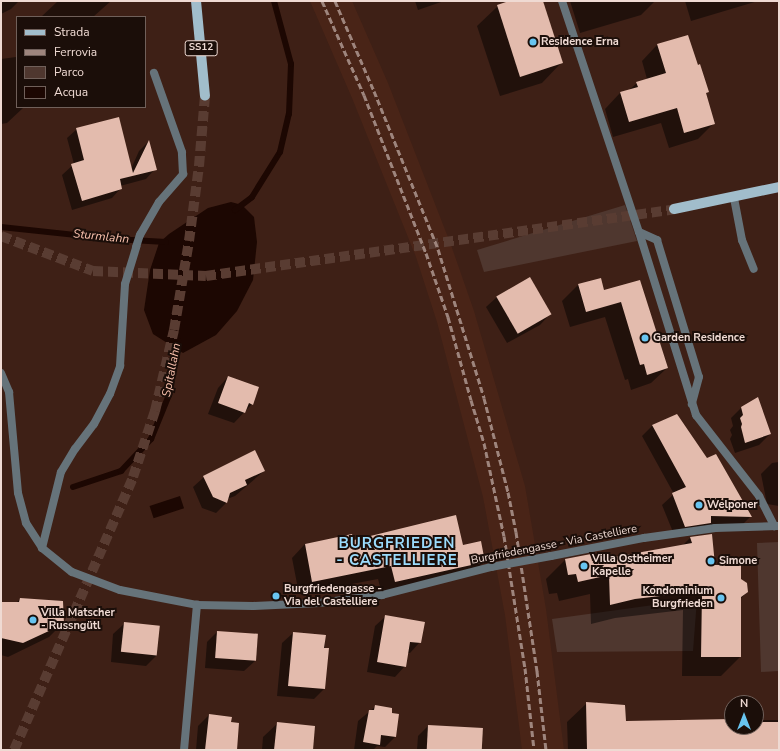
<!DOCTYPE html>
<meta charset="utf-8">
<style>
body{margin:0}
#map{position:relative;width:780px;height:751px;overflow:hidden;background:#3e2016;font-family:"Nunito Sans",sans-serif}
div>[style]{position:absolute}
[style*='--x']{left:calc(var(--x)*1px);top:calc(var(--y)*1px);width:calc(var(--w)*1px);rotate:calc(var(--a)*1deg)}
.built>*{inset:0;background:#492417}
.green>*{inset:0;background:#4f372f}
.water>*{inset:0;background:#1c0702;transform-origin:0 0}
.shadow>*{inset:0;background:#0007}
.stream>*{height:6px;margin:-3px;padding:0 3px;transform-origin:3px;border-radius:3px;background:#1c0702}
.building>*{inset:0;background:#e3bbad;transform-origin:0 0}
.primary-tunnel>*{height:10px;margin-top:-5px;transform-origin:0;background:repeating-linear-gradient(90deg,#593c32 0 10px,transparent 0 15px)}
.service>*{height:8px;margin:-4px;padding:0 4px;transform-origin:4px;border-radius:4px;background:#66737a}
.pedestrian>*{height:8px;margin:-4px;padding:0 4px;transform-origin:4px;border-radius:4px;background:#66737a}
.minor>*{height:8px;margin:-4px;padding:0 4px;transform-origin:4px;border-radius:4px;background:#66737a}
.primary>*{height:10px;margin:-5px;padding:0 5px;transform-origin:5px;border-radius:5px;background:#a1bdcb}
.rail>*{height:3px;margin-top:-1.5px;transform-origin:0;background:repeating-linear-gradient(90deg,#9e857d 0 6px,transparent 0 9px)}
.minor-bridge>*{height:8px;margin:-4px;padding:0 4px;transform-origin:4px;border-radius:4px;background:#66737a}
.dots>*{width:11px;height:11px;translate:-50% -50%;box-sizing:border-box;border:2px solid #1b0e09;border-radius:50%}
span{translate:-50% -50%;white-space:nowrap;text-align:center;line-height:1.15;-webkit-text-stroke:4px #1b0e09;paint-order:stroke}
.shield-label span{padding:1px 3px;background:#1b0e09;border:1px solid;border-radius:3px;-webkit-text-stroke-width:0}
.shield-label{font-size:10px;color:#efdad3;font-weight:700}
.poi-label{font-size:11px;color:#efdad3;font-weight:700}
.left{translate:0 -50%;text-align:left}
.right{translate:-100% -50%;text-align:right}
.street-label{font-size:11px;color:#efdad3}
.water-label{font-size:12px;color:#fbc2ae;font-style:italic}
.district-label{font-size:15px;color:#9bdcfd;font-weight:700;letter-spacing:1px}
.frame{position:absolute;inset:0;border:2px solid #efdad3;pointer-events:none}
.legend{position:absolute;left:16px;top:16px;width:130px;height:92px;box-sizing:border-box;background:#1b0e09;border:1px solid #70605a;margin:0;padding:5px 7px;list-style:none;font-size:12px;color:#efdad3}
.legend li{display:flex;align-items:center;gap:8px;height:20px}
.legend b{width:20px;border:1px solid #70605a}
.north{position:absolute;left:724px;top:695px;width:40px;height:40px;box-sizing:border-box;background:#1b0e09;border:1px solid #70605a;border-radius:50%;rotate:0deg;font-size:11px;font-weight:700;line-height:16px;text-align:center;color:#efdad3}
.north::after{content:'';display:block;margin:auto;width:14px;height:18px;background:#68c4f0;clip-path:polygon(50% 0,100% 100%,50% 72%,0 100%)}
</style>
<div id="map">
<div class="built">
<i style="clip-path:polygon(310px 1px,352px 1px,388px 83px,451px 245px,474px 311px,525px 486px,546px 609px,564px 750px,522px 750px,505px 615px,483px 497px,437px 322px,416px 257px,352px 98px)"></i>
</div>
<div class="green">
<i style="clip-path:polygon(625px 205px,637px 241px,484px 272px,477px 250px)"></i>
<i style="clip-path:polygon(779px 542px,779px 671px,761px 672px,757px 543px)"></i>
<i style="clip-path:polygon(697px 599px,693px 651px,557px 652px,552px 619px)"></i>
</div>
<div class="water">
<i style="clip-path:polygon(231px 202px,242px 205px,254px 217px,257px 242px,253px 280px,237px 311px,216px 335px,183px 353px,153px 334px,144px 310px,150px 270px,159px 243px,169px 234px,208px 208px)"></i>
<i style="left:180px;top:496px;width:13px;height:32px;rotate:72deg"></i>
</div>
<div class="shadow">
<i style="clip-path:polygon(1px 1px,19px 1px,11px 9px,1px 14px)"></i>
<i style="clip-path:polygon(58px 1px,111px 1px,93px 17px,41px 17px)"></i>
<i style="clip-path:polygon(415px 1px,444px 1px,418px 10px)"></i>
<i style="clip-path:polygon(512px 1px,542px 1px,562px 62px,542px 83px,500px 96px,477px 26px,498px 6px)"></i>
<i style="clip-path:polygon(570px 1px,655px 1px,641px 15px,580px 33px)"></i>
<i style="clip-path:polygon(685px 1px,758px 1px,691px 21px)"></i>
<i style="clip-path:polygon(688px 36px,714px 123px,698px 139px,669px 148px,661px 123px,613px 137px,605px 109px,620px 93px,629px 90px,637px 83px,647px 79px,642px 61px,657px 45px)"></i>
<i style="clip-path:polygon(16px 57px,17px 107px,23px 108px,7px 123px,1px 124px,1px 59px)"></i>
<i style="clip-path:polygon(77px 129px,131px 169px,139px 151px,148px 142px,155px 169px,146px 179px,120px 186px,121px 188px,112px 198px,72px 210px,62px 175px,74px 164px,67px 138px)"></i>
<i style="clip-path:polygon(600px 279px,604px 291px,639px 281px,667px 368px,651px 383px,631px 390px,628px 379px,625px 380px,605px 317px,570px 327px,562px 301px,578px 285px)"></i>
<i style="clip-path:polygon(497px 297px,550px 314px,540px 325px,507px 343px,486px 307px)"></i>
<i style="clip-path:polygon(228px 377px,252px 404px,234px 423px,208px 414px,218px 388px)"></i>
<i style="clip-path:polygon(741px 408px,770px 434px,759px 445px,735px 453px,730px 439px,732px 435px,730px 430px,733px 426px,731px 418px)"></i>
<i style="clip-path:polygon(677px 415px,707px 459px,750px 517px,740px 527px,675px 537px,662px 505px,674px 494px,642px 436px,652px 426px)"></i>
<i style="clip-path:polygon(779px 462px,779px 506px,767px 504px,761px 474px,772px 463px)"></i>
<i style="clip-path:polygon(264px 471px,235px 496px,227px 499px,226px 503px,216px 513px,202px 508px,193px 487px,204px 477px)"></i>
<i style="clip-path:polygon(711px 535px,714px 566px,740px 580px,747px 592px,740px 599px,740px 657px,721px 676px,682px 676px,683px 610px,615px 618px,591px 624px,590px 594px,559px 601px,557px 593px,549px 594px,546px 579px,565px 560px,591px 562px,682px 546px,690px 538px)"></i>
<i style="clip-path:polygon(353px 541px,462px 546px,484px 562px,470px 575px,382px 594px,378px 579px,299px 594px,292px 558px,305px 544px)"></i>
<i style="clip-path:polygon(20px 599px,63px 623px,49px 637px,8px 657px,1px 655px,1px 603px,16px 603px)"></i>
<i style="clip-path:polygon(386px 616px,420px 642px,410px 653px,407px 653px,405px 666px,395px 677px,367px 672px,375px 626px)"></i>
<i style="clip-path:polygon(124px 624px,157px 655px,146px 666px,111px 662px,113px 634px)"></i>
<i style="clip-path:polygon(217px 632px,255px 661px,244px 671px,205px 668px,207px 642px)"></i>
<i style="clip-path:polygon(293px 633px,325px 636px,324px 689px,314px 699px,277px 696px,282px 643px)"></i>
<i style="clip-path:polygon(587px 703px,625px 722px,732px 720px,732px 727px,756px 727px,756px 720px,779px 720px,779px 750px,568px 750px,567px 722px)"></i>
<i style="clip-path:polygon(376px 706px,395px 737px,385px 747px,377px 746px,373px 750px,354px 750px,358px 721px)"></i>
<i style="clip-path:polygon(209px 715px,230px 723px,236px 750px,196px 750px,198px 726px)"></i>
<i style="clip-path:polygon(278px 723px,312px 750px,262px 750px,263px 737px)"></i>
<i style="clip-path:polygon(428px 726px,481px 750px,417px 750px,418px 736px)"></i>
</div>
<div class="stream">
<i style="--x:235;--y:210;--w:21;--a:-37"></i>
<i style="--x:252;--y:197;--w:53;--a:-58.1"></i>
<i style="--x:280;--y:152;--w:39;--a:-77"></i>
<i style="--x:289;--y:114;--w:50;--a:-87.7"></i>
<i style="--x:291;--y:64;--w:65;--a:-105.1"></i>
<i style="--x:1;--y:227;--w:114;--a:6.1"></i>
<i style="--x:114;--y:239;--w:52;--a:3.3"></i>
<i style="--x:73;--y:487;--w:51;--a:-18.4"></i>
<i style="--x:121;--y:471;--w:44;--a:-46.8"></i>
<i style="--x:151;--y:439;--w:48;--a:-67.8"></i>
<i style="--x:169;--y:395;--w:55;--a:-80.5"></i>
</div>
<div class="building">
<i style="clip-path:polygon(509px 1px,543px 1px,563px 63px,520px 77px,497px 5px)"></i>
<i style="clip-path:polygon(688px 35px,698px 65px,700px 64px,709px 92px,706px 93px,715px 124px,684px 133px,677px 108px,629px 122px,620px 92px,638px 87px,636px 82px,666px 73px,657px 44px)"></i>
<i style="clip-path:polygon(119px 117px,133px 173px,149px 140px,157px 170px,120px 179px,122px 189px,82px 201px,71px 164px,84px 160px,76px 128px)"></i>
<i style="left:530px;top:277px;width:43px;height:39px;rotate:60deg"></i>
<i style="clip-path:polygon(601px 278px,604px 290px,640px 280px,668px 368px,647px 375px,644px 364px,640px 365px,621px 302px,586px 312px,578px 284px)"></i>
<i style="clip-path:polygon(228px 376px,259px 387px,253px 405px,249px 403px,245px 413px,218px 403px)"></i>
<i style="clip-path:polygon(758px 397px,771px 434px,745px 443px,741px 427px,742px 424px,740px 418px,743px 415px,741px 407px)"></i>
<i style="clip-path:polygon(677px 414px,707px 458px,716px 454px,752px 517px,711px 516px,711px 523px,685px 527px,672px 493px,686px 487px,652px 425px)"></i>
<i style="clip-path:polygon(255px 450px,265px 471px,245px 480px,247px 485px,230px 493px,227px 503px,213px 497px,203px 476px)"></i>
<i style="clip-path:polygon(456px 515px,463px 545px,481px 541px,485px 562px,395px 582px,391px 566px,312px 582px,305px 544px,352px 534px,354px 540px)"></i>
<i style="clip-path:polygon(712px 534px,715px 565px,741px 565px,741px 579px,747px 583px,748px 592px,741px 597px,741px 657px,701px 657px,702px 591px,635px 599px,610px 605px,609px 575px,578px 582px,576px 574px,568px 575px,565px 559px,591px 554px,592px 561px,692px 543px,690px 537px)"></i>
<i style="clip-path:polygon(20px 598px,63px 601px,64px 624px,23px 643px,1px 638px,1px 602px,19px 602px)"></i>
<i style="clip-path:polygon(385px 615px,425px 622px,421px 643px,410px 642px,406px 667px,377px 662px)"></i>
<i style="left:124px;top:622px;width:36px;height:30px;rotate:6deg"></i>
<i style="left:217px;top:631px;width:41px;height:27px;rotate:4deg"></i>
<i style="clip-path:polygon(293px 632px,326px 635px,324px 648px,329px 648px,325px 689px,288px 686px)"></i>
<i style="clip-path:polygon(586px 702px,625px 705px,626px 721px,732px 719px,732px 727px,756px 727px,756px 722px,779px 722px,779px 750px,587px 750px)"></i>
<i style="clip-path:polygon(375px 705px,392px 708px,392px 713px,399px 714px,396px 737px,381px 735px,380px 745px,363px 742px,369px 710px,374px 710px)"></i>
<i style="clip-path:polygon(209px 714px,232px 717px,231px 722px,239px 723px,237px 750px,205px 750px)"></i>
<i style="clip-path:polygon(277px 722px,315px 726px,313px 750px,274px 750px)"></i>
<i style="left:428px;top:725px;width:55px;height:25px;rotate:3deg"></i>
</div>
<div class="primary-tunnel">
<i style="--x:1;--y:236;--w:98;--a:20.8"></i>
<i style="--x:93;--y:271;--w:113;--a:2.5"></i>
<i style="--x:206;--y:276;--w:473;--a:-8.1"></i>
<i style="--x:14;--y:750;--w:298;--a:-66.4"></i>
<i style="--x:133;--y:477;--w:70;--a:-71.6"></i>
<i style="--x:155;--y:411;--w:83;--a:-76.8"></i>
<i style="--x:174;--y:330;--w:90;--a:-80.4"></i>
<i style="--x:189;--y:241;--w:76;--a:-82.4"></i>
<i style="--x:199;--y:166;--w:70;--a:-85.1"></i>
</div>
<div class="service">
<i style="--x:734;--y:198;--w:43;--a:79.2"></i>
<i style="--x:742;--y:240;--w:31;--a:68"></i>
</div>
<div class="pedestrian">
<i style="--x:639;--y:232;--w:20;--a:24"></i>
<i style="--x:657;--y:240;--w:143;--a:73"></i>
<i style="--x:699;--y:377;--w:28;--a:105"></i>
</div>
<div class="minor">
<i style="--x:562;--y:1;--w:243;--a:71.6"></i>
<i style="--x:639;--y:232;--w:192;--a:72.7"></i>
<i style="--x:696;--y:415;--w:103;--a:52.1"></i>
<i style="--x:759;--y:496;--w:34;--a:63"></i>
<i style="--x:1;--y:373;--w:21;--a:67"></i>
<i style="--x:9;--y:392;--w:101;--a:84.9"></i>
<i style="--x:18;--y:493;--w:31;--a:75"></i>
<i style="--x:26;--y:523;--w:30;--a:57"></i>
<i style="--x:42;--y:548;--w:38;--a:39"></i>
<i style="--x:72;--y:572;--w:51;--a:20.6"></i>
<i style="--x:120;--y:590;--w:78;--a:11"></i>
<i style="--x:197;--y:605;--w:56;--a:1"></i>
<i style="--x:253;--y:606;--w:66;--a:-2.6"></i>
<i style="--x:319;--y:603;--w:64;--a:-7.2"></i>
<i style="--x:382;--y:595;--w:113;--a:-14.4"></i>
<i style="--x:42;--y:548;--w:78;--a:-76"></i>
<i style="--x:61;--y:472;--w:27;--a:-59"></i>
<i style="--x:75;--y:449;--w:31;--a:-53"></i>
<i style="--x:94;--y:424;--w:34;--a:-62"></i>
<i style="--x:110;--y:394;--w:30;--a:-70"></i>
<i style="--x:120;--y:366;--w:82;--a:-86.5"></i>
<i style="--x:125;--y:284;--w:39;--a:-73"></i>
<i style="--x:136;--y:247;--w:13;--a:-72"></i>
<i style="--x:140;--y:235;--w:38;--a:-60"></i>
<i style="--x:159;--y:202;--w:37;--a:-49"></i>
<i style="--x:183;--y:174;--w:22;--a:-93"></i>
<i style="--x:182;--y:152;--w:84;--a:-109.5"></i>
<i style="--x:551;--y:556;--w:95;--a:-11"></i>
<i style="--x:644;--y:538;--w:72;--a:-8"></i>
<i style="--x:715;--y:528;--w:63;--a:-1.8"></i>
<i style="--x:184;--y:750;--w:146;--a:-84.9"></i>
</div>
<div class="primary">
<i style="--x:196;--y:1;--w:95;--a:84.6"></i>
<i style="--x:674;--y:209;--w:107;--a:-11.8"></i>
</div>
<div class="rail">
<i style="--x:322;--y:1;--w:103;--a:65.9"></i>
<i style="--x:364;--y:95;--w:170;--a:68.6"></i>
<i style="--x:426;--y:253;--w:68;--a:71"></i>
<i style="--x:448;--y:317;--w:86;--a:74.5"></i>
<i style="--x:471;--y:400;--w:45;--a:73.2"></i>
<i style="--x:484;--y:443;--w:95;--a:77.9"></i>
<i style="--x:504;--y:536;--w:134;--a:81"></i>
<i style="--x:525;--y:668;--w:82;--a:83.7"></i>
<i style="--x:335;--y:1;--w:98;--a:66.6"></i>
<i style="--x:374;--y:91;--w:170;--a:67.9"></i>
<i style="--x:438;--y:249;--w:156;--a:72.8"></i>
<i style="--x:484;--y:398;--w:97;--a:75.7"></i>
<i style="--x:508;--y:492;--w:41;--a:78.7"></i>
<i style="--x:516;--y:532;--w:141;--a:81.4"></i>
<i style="--x:537;--y:671;--w:80;--a:83.5"></i>
</div>
<div class="minor-bridge">
<i style="--x:491;--y:567;--w:61;--a:-10.4"></i>
</div>
<div class="dots">
<i style="left:533px;top:42px;background:#68c4f0"></i>
<i style="left:645px;top:338px;background:#68c4f0"></i>
<i style="left:699px;top:505px;background:#68c4f0"></i>
<i style="left:711px;top:561px;background:#68c4f0"></i>
<i style="left:584px;top:566px;background:#68c4f0"></i>
<i style="left:276px;top:596px;background:#68c4f0"></i>
<i style="left:721px;top:598px;background:#68c4f0"></i>
<i style="left:33px;top:620px;background:#68c4f0"></i>
</div>
<div class="shield-label">
<span style="left:201px;top:48px">SS12</span>
</div>
<div class="poi-label">
<span class="left" style="left:541px;top:42px">Residence Erna</span>
<span class="left" style="left:653px;top:338px">Garden Residence</span>
<span class="left" style="left:707px;top:505px">Welponer</span>
<span class="left" style="left:592px;top:566px">Villa Ostheimer<br>Kapelle</span>
<span class="left" style="left:719px;top:561px">Simone</span>
<span class="left" style="left:284px;top:596px">Burgfriedengasse -<br>Via del Castelliere</span>
<span class="right" style="left:713px;top:598px">Kondominium<br>Burgfrieden</span>
<span class="left" style="left:41px;top:620px">Villa Matscher<br>- Russngütl</span>
</div>
<div class="street-label">
<span style="left:554px;top:545px;rotate:-11deg">Burgfriedengasse - Via Castelliere</span>
</div>
<div class="water-label">
<span style="left:101px;top:237px;rotate:6deg">Sturmlahn</span>
<span style="left:172px;top:370px;rotate:-79deg">Spitallahn</span>
</div>
<div class="district-label">
<span style="left:397px;top:552px">BURGFRIEDEN<br>- CASTELLIERE</span>
</div>
<div class="frame"></div>
<ul class="legend">
<li><b style="height:5px;background:#a1bdcb"></b>Strada</li>
<li><b style="height:5px;background:#9e857d"></b>Ferrovia</li>
<li><b style="height:11px;background:#4f372f"></b>Parco</li>
<li><b style="height:11px;background:#1c0702"></b>Acqua</li>
</ul>
<div class="north">N</div>
</div>
